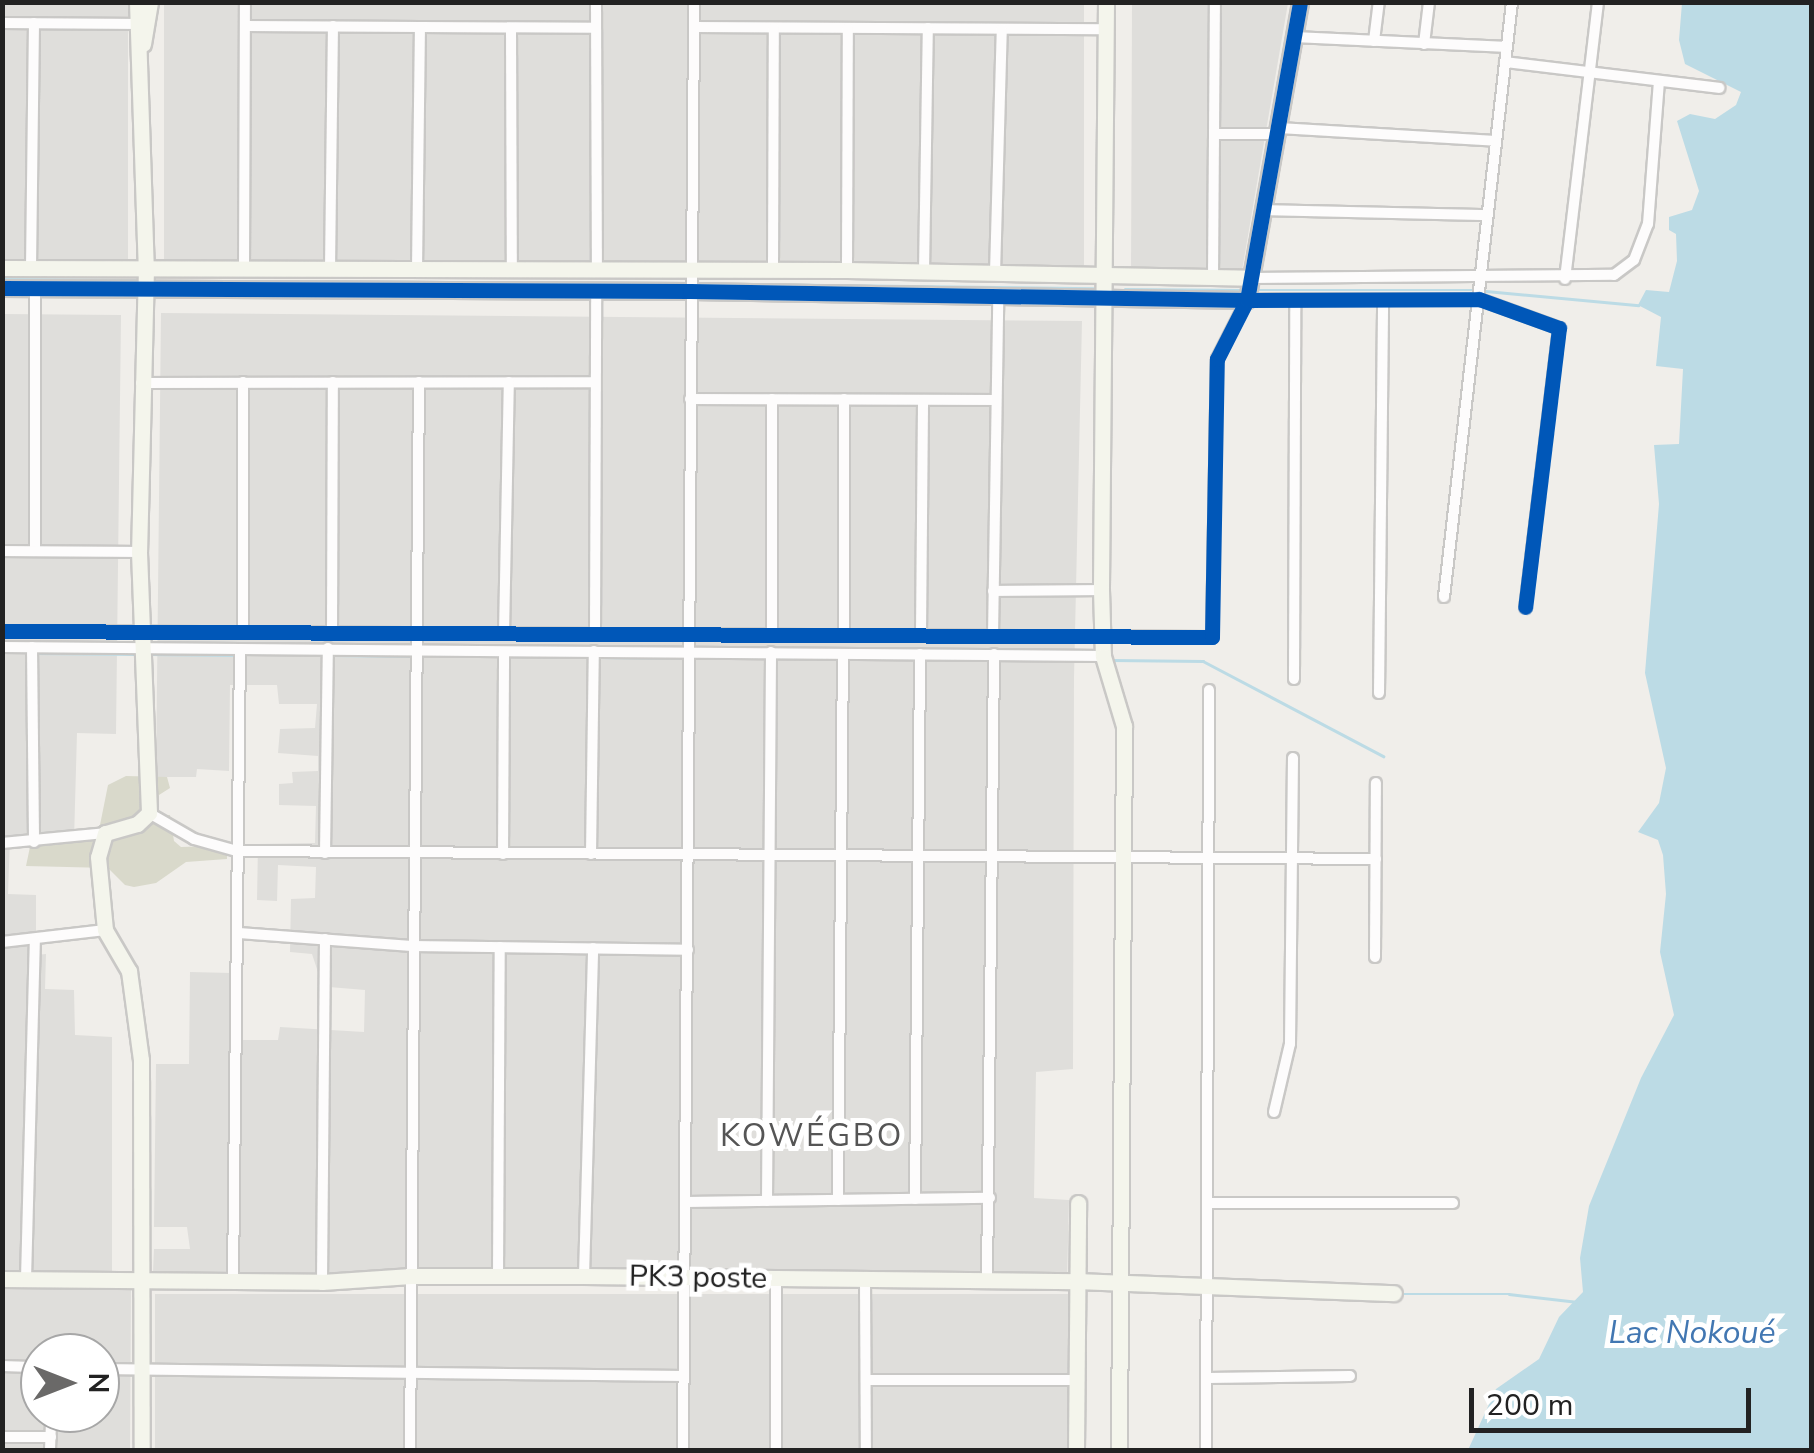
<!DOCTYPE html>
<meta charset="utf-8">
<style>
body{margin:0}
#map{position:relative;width:1814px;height:1453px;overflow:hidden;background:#f0eeea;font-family:"Nunito Sans",sans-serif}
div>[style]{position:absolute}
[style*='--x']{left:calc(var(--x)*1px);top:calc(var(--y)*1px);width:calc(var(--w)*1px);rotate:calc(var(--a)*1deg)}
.residential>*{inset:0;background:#dfdedb;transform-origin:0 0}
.construction>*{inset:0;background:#d9d9cb}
.water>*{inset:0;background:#bcdbe5}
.stream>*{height:2.5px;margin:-1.25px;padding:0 1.25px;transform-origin:1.25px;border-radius:1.25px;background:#bcdbe5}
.roads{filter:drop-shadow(2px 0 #c9c8c6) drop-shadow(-2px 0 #c9c8c6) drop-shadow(0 2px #c9c8c6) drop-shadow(0 -2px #c9c8c6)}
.street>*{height:10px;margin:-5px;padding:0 5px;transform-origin:5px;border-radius:5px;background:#fdfcfc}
.secondary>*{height:15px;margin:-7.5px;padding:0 7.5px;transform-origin:7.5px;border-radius:7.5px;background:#f4f5ec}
.cycleway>*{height:15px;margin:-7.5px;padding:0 7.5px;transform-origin:7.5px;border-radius:7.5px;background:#0057b8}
span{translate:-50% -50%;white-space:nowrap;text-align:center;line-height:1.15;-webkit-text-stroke:10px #fff;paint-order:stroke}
.street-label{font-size:30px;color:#222}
.neighbourhood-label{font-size:32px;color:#555;letter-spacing:2.5px}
.water-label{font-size:32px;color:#4277b2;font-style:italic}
.frame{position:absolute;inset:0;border:5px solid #222;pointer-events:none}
.north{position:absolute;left:20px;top:1333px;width:100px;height:100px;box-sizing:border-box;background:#fff;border:2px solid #a7a7a7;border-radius:50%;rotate:90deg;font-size:28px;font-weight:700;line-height:40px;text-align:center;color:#222}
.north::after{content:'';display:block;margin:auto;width:35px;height:45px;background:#6a6968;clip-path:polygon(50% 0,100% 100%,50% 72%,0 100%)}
.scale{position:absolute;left:1469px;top:1388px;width:282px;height:45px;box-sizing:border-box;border:5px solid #222;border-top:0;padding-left:12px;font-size:30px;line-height:35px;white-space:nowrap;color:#222;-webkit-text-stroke:8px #fff;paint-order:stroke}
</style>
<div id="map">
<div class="residential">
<i style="left:3px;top:3px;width:125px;height:269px"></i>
<i style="left:164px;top:3px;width:920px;height:270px"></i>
<i style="clip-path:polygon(1132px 3px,1288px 3px,1240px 282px,1131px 280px)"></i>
<i style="clip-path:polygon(161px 313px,1082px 321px,1074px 678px,1073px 1069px,1036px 1072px,1034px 1198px,1069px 1200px,1067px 1281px,153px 1272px,154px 1249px,190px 1249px,187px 1227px,154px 1227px,156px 1064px,189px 1064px,190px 972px,231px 973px,234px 1040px,278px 1040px,280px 1027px,364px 1032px,365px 990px,329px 987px,320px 978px,312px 954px,290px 952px,291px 899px,315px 898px,316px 867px,278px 865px,277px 901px,257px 900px,258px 844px,315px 843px,316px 806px,279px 805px,279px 784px,293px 783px,292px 772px,318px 771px,318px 756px,278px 753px,280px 729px,315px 728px,317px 704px,279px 704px,277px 685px,230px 685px,229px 771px,197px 769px,196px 777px,156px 777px)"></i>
<i style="clip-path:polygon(3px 314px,121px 315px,116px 734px,77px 733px,74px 840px,10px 838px,8px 894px,36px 895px,36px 955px,46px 954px,45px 989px,74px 990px,75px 1035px,112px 1037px,112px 1273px,3px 1272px)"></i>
<i style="clip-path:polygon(evenodd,3px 1287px,131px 1289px,130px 1450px,3px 1450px,3px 1287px,40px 1353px,100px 1353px,100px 1413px,40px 1413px,40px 1353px)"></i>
<i style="left:155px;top:1294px;width:915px;height:156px"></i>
</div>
<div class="construction">
<i style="clip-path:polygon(126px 776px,167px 777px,170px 788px,159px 795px,159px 816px,170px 815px,174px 841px,181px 847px,213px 846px,227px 852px,227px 859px,186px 862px,156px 883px,134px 887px,125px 885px,108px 868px,26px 866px,31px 842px,85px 837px,100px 825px,108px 785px)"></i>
</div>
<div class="water">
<i style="clip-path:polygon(1682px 3px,1811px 3px,1811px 1450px,1468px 1450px,1496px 1389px,1539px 1359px,1559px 1317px,1583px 1292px,1580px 1258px,1589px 1206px,1641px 1078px,1674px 1015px,1660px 952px,1666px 894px,1663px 855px,1658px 840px,1638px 832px,1659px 803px,1666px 768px,1645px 673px,1659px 504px,1654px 445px,1679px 444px,1683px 369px,1656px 366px,1661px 317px,1638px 305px,1646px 290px,1669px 292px,1677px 261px,1676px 234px,1669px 230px,1669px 217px,1692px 210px,1699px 191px,1677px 121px,1690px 114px,1715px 119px,1736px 105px,1741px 92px,1685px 64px,1679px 40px)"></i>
</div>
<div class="stream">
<i style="--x:2;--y:279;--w:133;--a:0.4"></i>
<i style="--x:157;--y:281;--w:527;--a:0.22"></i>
<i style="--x:746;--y:284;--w:347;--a:0.7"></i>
<i style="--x:1125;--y:289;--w:118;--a:0.5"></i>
<i style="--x:1256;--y:290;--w:217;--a:0"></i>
<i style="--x:1486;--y:291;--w:153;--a:5.3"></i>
<i style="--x:2;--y:653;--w:24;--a:0"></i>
<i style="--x:34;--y:653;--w:102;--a:0.6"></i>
<i style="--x:149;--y:654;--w:87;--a:0.7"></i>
<i style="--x:244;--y:655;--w:82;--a:0"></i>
<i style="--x:334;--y:655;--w:77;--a:0.7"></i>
<i style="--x:419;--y:656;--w:82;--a:0"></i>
<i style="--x:509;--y:656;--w:82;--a:0.7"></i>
<i style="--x:599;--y:657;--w:87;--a:0.7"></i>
<i style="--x:694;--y:658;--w:72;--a:0"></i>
<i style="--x:1112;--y:660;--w:91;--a:0.6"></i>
<i style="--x:1203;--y:661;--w:204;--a:27.8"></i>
<i style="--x:1398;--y:1294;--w:111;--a:0"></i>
<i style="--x:1509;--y:1294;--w:69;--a:6.6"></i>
</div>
<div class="roads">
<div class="street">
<i style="--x:596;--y:2;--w:268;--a:89.8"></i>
<i style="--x:2;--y:23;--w:141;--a:0.4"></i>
<i style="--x:245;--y:26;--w:351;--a:0.3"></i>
<i style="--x:694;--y:27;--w:412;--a:0.3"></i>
<i style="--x:511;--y:28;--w:241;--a:89.8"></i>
<i style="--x:1294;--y:37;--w:209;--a:2.7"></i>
<i style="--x:1374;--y:41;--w:39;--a:-83"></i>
<i style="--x:1424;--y:44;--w:42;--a:-83.2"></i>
<i style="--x:1505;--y:62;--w:216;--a:6.9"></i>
<i style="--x:1279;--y:128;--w:217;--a:3.4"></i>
<i style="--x:1214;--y:134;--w:64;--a:0"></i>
<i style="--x:1265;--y:210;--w:222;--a:1.3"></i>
<i style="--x:31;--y:268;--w:245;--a:-89.3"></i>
<i style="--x:330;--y:269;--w:243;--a:-89.3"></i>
<i style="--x:417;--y:269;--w:242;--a:-89.3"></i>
<i style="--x:773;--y:270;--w:242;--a:-89.8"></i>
<i style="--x:847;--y:270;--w:242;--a:-89.8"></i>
<i style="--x:244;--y:271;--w:269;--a:-89.8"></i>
<i style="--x:924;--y:272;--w:244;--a:-89.1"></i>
<i style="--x:995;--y:273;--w:244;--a:-88.4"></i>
<i style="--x:1213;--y:278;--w:276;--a:-89.6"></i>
<i style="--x:1251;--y:278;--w:363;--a:-0.5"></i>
<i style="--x:1614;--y:275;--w:25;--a:-37"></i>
<i style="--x:1634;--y:260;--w:39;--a:-69"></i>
<i style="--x:1648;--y:224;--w:143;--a:-85.6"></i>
<i style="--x:1565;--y:279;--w:279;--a:-83.2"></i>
<i style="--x:35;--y:288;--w:263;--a:90"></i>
<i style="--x:243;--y:382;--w:249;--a:90"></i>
<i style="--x:141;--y:383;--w:454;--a:-0.1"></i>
<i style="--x:690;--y:399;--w:305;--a:0.2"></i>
<i style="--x:772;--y:399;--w:234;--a:90"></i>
<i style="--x:844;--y:399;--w:235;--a:90"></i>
<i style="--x:2;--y:551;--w:137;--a:0.4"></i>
<i style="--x:993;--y:591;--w:108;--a:-0.5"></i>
<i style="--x:1444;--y:597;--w:599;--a:-83.48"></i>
<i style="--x:2;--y:631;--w:1210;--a:0.28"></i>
<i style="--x:1212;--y:637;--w:278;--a:-89"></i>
<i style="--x:1217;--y:359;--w:66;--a:-63"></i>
<i style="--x:1247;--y:300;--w:48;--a:-1.2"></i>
<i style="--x:1295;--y:299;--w:184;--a:0"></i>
<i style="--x:1479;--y:299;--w:85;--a:19.9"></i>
<i style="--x:1559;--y:328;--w:281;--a:96.9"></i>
<i style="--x:332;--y:632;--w:250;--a:-89.8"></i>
<i style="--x:504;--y:634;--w:252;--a:-88.9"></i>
<i style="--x:595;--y:634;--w:341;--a:-89.8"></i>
<i style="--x:921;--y:634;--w:234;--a:-89.5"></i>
<i style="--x:993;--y:635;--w:337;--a:-89.1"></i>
<i style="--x:2;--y:647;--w:1101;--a:0.47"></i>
<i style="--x:32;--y:647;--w:195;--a:89.4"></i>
<i style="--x:1294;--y:679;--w:380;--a:-89.8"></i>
<i style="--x:1379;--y:693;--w:394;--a:-89.4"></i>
<i style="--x:149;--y:813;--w:52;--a:30"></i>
<i style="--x:194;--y:839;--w:45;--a:15.6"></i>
<i style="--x:237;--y:851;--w:1139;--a:0.4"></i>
<i style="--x:2;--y:843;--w:103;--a:-5.5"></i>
<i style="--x:325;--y:853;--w:205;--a:-89.2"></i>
<i style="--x:503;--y:854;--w:202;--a:-89.7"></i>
<i style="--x:591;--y:854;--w:203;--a:-89.2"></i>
<i style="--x:239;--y:933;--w:173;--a:4.3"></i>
<i style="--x:412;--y:946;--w:276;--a:0.8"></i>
<i style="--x:2;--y:942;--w:104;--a:-6.6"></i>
<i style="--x:1375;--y:957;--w:174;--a:-89.7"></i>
<i style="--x:1274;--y:1112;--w:70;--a:-76.8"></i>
<i style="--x:1290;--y:1044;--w:286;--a:-89.4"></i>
<i style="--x:915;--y:1199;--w:545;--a:-89.47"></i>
<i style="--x:838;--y:1200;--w:546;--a:-89.48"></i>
<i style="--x:767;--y:1201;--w:549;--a:-89.58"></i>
<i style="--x:686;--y:1202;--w:304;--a:-0.8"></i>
<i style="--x:1209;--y:1203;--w:244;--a:0"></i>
<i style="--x:498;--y:1276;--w:329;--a:-89.7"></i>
<i style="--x:584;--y:1276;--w:328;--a:-88.4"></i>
<i style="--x:776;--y:1278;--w:172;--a:90"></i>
<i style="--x:26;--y:1279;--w:339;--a:-88.5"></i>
<i style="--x:865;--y:1281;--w:169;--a:89.7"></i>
<i style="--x:233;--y:1282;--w:632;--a:-89.37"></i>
<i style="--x:322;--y:1282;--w:343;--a:-89.5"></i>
<i style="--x:987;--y:1282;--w:628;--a:-89.36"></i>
<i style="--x:2;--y:1366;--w:38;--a:2"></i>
<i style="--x:100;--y:1369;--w:584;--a:0.69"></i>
<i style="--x:1208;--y:1378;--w:142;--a:-0.8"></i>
<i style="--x:867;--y:1380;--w:210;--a:0"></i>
<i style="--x:2;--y:1437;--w:49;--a:0"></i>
<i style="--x:50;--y:1450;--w:37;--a:-88"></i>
<i style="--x:410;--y:1450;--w:1068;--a:-89.52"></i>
<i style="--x:683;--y:1450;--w:1448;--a:-89.56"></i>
<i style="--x:1206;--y:1450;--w:760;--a:-89.77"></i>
</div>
<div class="secondary">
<i style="--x:137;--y:2;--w:266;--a:88.1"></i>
<i style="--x:146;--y:268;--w:284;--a:91.4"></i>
<i style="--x:139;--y:552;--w:261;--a:87.8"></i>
<i style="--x:149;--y:813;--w:16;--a:137"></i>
<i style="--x:137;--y:824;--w:33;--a:164"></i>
<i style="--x:105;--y:833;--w:25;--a:106"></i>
<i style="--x:98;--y:857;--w:73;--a:84.5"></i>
<i style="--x:105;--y:930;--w:48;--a:59.7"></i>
<i style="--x:129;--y:971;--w:90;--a:82.3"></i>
<i style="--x:141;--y:1060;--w:390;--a:89.9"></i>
<i style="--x:1106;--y:2;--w:588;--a:90.49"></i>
<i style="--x:1101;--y:590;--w:66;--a:88.3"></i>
<i style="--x:1103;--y:656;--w:73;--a:73.3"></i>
<i style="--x:1124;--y:726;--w:724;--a:90.4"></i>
<i style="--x:143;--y:44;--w:43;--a:-80.5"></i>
<i style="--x:2;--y:268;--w:845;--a:0.14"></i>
<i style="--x:847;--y:270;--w:404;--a:1.1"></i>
<i style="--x:2;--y:288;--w:688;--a:0.25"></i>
<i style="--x:690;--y:291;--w:557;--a:0.93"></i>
<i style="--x:1247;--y:300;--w:303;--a:-79.9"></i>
<i style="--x:2;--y:1279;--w:320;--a:0.5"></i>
<i style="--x:322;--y:1282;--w:89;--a:-3.9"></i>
<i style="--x:411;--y:1276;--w:173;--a:0"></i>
<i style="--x:584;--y:1276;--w:493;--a:0.6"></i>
<i style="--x:1077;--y:1281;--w:317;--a:2.2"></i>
<i style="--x:1076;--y:1450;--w:247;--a:-89.5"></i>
</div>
</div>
<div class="cycleway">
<i style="--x:2;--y:288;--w:688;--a:0.25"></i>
<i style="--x:690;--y:291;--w:557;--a:0.93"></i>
<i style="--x:1247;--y:300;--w:232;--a:-0.2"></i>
<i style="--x:1479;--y:299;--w:85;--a:19.9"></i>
<i style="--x:1559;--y:328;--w:281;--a:96.9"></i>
<i style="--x:2;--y:631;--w:1210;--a:0.28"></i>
<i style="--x:1212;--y:637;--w:278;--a:-89"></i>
<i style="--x:1217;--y:359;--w:66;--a:-63"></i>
<i style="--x:1247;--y:300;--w:303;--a:-79.9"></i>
</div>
<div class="street-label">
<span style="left:698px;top:1278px;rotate:1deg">PK3 poste</span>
</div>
<div class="neighbourhood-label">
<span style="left:812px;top:1136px">KOWÉGBO</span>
</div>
<div class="water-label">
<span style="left:1692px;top:1333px">Lac Nokoué</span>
</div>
<div class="frame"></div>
<div class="north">N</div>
<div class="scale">200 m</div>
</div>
